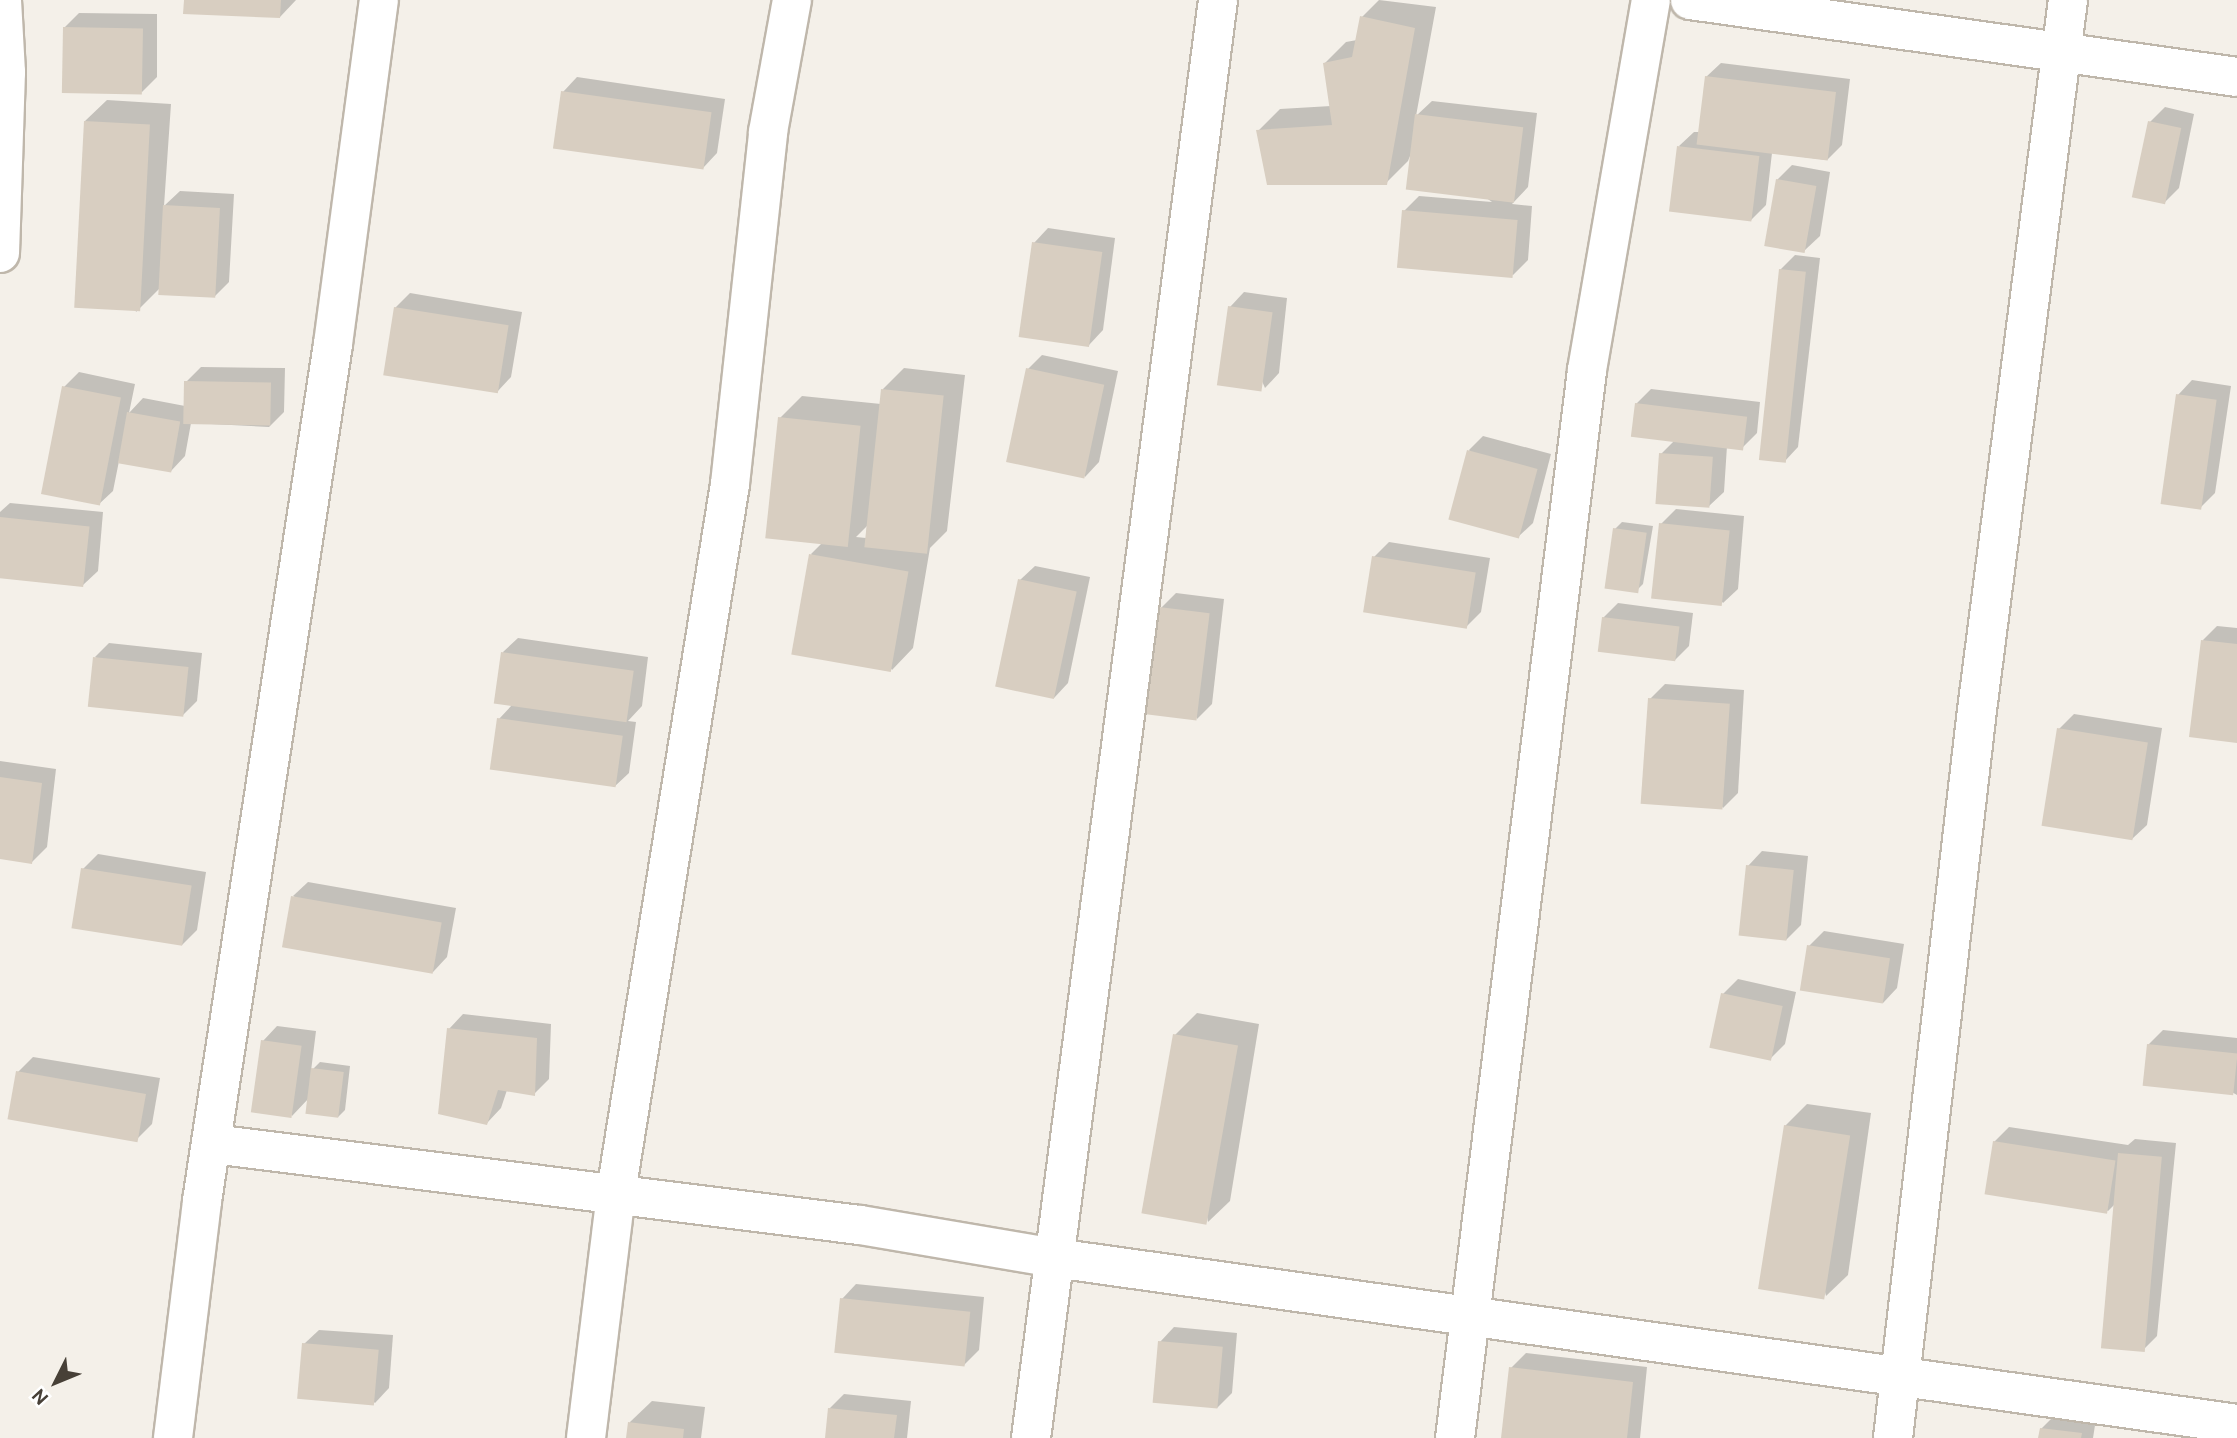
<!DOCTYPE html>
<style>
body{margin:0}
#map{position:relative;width:2237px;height:1438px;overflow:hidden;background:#f4f0e9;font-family:Cabin,sans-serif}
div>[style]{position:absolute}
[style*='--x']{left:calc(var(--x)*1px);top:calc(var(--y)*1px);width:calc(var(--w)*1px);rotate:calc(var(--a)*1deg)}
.shadow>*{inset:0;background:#0003}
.building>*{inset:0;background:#d8cec1;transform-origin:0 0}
.roads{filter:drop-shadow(2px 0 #bfb7ab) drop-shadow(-2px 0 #bfb7ab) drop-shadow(0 2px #bfb7ab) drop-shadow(0 -2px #bfb7ab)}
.minor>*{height:38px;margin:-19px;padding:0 19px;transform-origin:19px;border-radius:19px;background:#fff}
span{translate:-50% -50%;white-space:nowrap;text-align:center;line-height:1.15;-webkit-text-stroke:7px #fff;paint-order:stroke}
.north{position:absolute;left:21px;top:1347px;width:70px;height:70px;-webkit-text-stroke:5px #fff;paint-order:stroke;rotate:227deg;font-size:19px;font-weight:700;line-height:28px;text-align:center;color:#474037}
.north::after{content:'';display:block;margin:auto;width:24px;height:32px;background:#474037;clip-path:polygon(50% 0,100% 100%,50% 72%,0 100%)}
</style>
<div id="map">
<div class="shadow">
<i style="clip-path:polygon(186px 0,296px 0,280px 17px)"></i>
<i style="clip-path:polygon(1379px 0,1436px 7px,1416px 116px,1432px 101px,1537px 113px,1528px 187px,1512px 204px,1532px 206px,1528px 260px,1513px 275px,1404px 211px,1419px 196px,1492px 202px,1414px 146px,1408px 161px,1386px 183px,1258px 131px,1280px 109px,1331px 106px,1324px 64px,1346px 42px,1357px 40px,1362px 17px)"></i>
<i style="clip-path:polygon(79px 13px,157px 14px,157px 77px,142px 92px,64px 28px)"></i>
<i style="clip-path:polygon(1721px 63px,1850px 79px,1842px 145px,1827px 160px,1772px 153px,1766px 205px,1751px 220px,1679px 146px,1694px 132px,1700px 132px,1706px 77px)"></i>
<i style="clip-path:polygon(577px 77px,725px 99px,717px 153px,703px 168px,563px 92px)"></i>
<i style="clip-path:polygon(107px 100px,171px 104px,164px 206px,180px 191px,234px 194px,229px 282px,214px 297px,161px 287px,136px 312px,85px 121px)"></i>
<i style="clip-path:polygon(2165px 107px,2194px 114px,2179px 188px,2165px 202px,2150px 122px)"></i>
<i style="clip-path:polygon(1792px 165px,1830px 172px,1820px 236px,1805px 250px,1777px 180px)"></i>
<i style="clip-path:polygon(1048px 228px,1115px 238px,1103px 330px,1089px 345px,1034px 243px)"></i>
<i style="clip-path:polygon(1795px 255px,1820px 258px,1798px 447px,1784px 462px,1780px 270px)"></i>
<i style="clip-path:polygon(1244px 292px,1287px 298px,1279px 373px,1265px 388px,1230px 307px)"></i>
<i style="clip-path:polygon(410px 293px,522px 312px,511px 377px,497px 392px,395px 308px)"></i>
<i style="clip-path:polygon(1042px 355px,1118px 371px,1099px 462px,1085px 477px,1028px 369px)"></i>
<i style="clip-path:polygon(201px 367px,285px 368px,284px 412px,269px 427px,191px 423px,185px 456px,171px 471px,119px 461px,113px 491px,98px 505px,64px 387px,79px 372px,135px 384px,129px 413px,143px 398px,185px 406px,186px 382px)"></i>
<i style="clip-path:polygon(evenodd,904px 368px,965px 375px,947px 531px,930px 548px,913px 648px,892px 670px,811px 554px,823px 542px,780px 418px,802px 396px,881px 404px,883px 389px,904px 368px,867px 526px,866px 538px,856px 537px,867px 526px)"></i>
<i style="clip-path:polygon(2192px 380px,2231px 386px,2215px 493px,2200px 508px,2178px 395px)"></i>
<i style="clip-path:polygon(1651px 389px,1760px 402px,1757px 433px,1742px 448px,1727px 446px,1724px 492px,1709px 506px,1661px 454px,1675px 440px,1636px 404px)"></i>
<i style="clip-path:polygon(1483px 436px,1551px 454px,1533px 523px,1518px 537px,1469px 450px)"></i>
<i style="clip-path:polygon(10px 503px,103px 512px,98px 571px,83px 585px,0 577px,0 512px)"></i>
<i style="clip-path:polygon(1676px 509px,1744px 516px,1738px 589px,1723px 603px,1661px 524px)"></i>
<i style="clip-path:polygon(1622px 522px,1653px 526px,1643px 584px,1636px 591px,1615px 529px)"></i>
<i style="clip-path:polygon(1389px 542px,1490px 558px,1481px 612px,1466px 627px,1374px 557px)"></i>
<i style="clip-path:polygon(1035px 566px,1090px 577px,1068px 683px,1054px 698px,1020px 580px)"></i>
<i style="clip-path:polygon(1176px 593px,1224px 599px,1212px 704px,1197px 719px,1161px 608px)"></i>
<i style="clip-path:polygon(1618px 603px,1693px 613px,1689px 646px,1674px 661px,1603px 618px)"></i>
<i style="clip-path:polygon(2217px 626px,2237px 628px,2237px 741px,2203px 640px)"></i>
<i style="clip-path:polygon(518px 638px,648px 657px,642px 706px,628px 721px,636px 722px,629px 773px,614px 787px,499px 719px,512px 705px,503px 652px)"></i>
<i style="clip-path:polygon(109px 643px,202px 653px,197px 701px,182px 716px,95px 657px)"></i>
<i style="clip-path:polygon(1665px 684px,1744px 690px,1738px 793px,1723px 808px,1650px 699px)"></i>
<i style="clip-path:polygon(2074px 714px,2162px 728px,2147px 825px,2132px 839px,2059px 729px)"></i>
<i style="clip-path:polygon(0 761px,56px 769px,47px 847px,32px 862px,0 858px)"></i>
<i style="clip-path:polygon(1762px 851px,1808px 856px,1801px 925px,1786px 940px,1748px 866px)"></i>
<i style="clip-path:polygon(98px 854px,206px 872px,197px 930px,182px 945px,83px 869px)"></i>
<i style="clip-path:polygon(308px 882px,456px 908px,447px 957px,433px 972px,293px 896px)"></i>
<i style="clip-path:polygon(1824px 931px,1904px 944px,1897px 988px,1883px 1003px,1809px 946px)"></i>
<i style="clip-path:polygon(1738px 979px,1796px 992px,1785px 1044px,1770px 1059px,1723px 994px)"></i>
<i style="clip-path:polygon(1197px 1013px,1259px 1024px,1230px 1201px,1208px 1222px,1175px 1035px)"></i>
<i style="clip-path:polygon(463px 1014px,551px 1024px,549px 1079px,534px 1094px,507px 1090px,501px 1108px,487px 1123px,449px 1029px)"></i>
<i style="clip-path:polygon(277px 1026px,316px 1031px,311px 1071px,320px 1062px,350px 1066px,345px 1110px,338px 1117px,309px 1098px,292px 1116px,263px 1041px)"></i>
<i style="clip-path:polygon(2163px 1030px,2237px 1038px,2237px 1095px,2148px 1045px)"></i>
<i style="clip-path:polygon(33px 1057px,160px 1078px,152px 1124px,137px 1139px,18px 1072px)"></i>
<i style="clip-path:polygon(1807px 1104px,1871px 1113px,1848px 1275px,1826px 1296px,1785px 1126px)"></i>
<i style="clip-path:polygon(2009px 1127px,2128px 1145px,2135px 1139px,2176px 1143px,2157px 1336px,2142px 1351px,2115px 1204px,2108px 1211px,1994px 1142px)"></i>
<i style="clip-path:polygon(856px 1284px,984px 1297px,979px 1350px,964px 1365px,842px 1299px)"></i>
<i style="clip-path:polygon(1174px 1327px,1237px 1333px,1232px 1393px,1217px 1408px,1160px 1342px)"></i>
<i style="clip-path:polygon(319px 1330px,393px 1335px,389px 1388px,375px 1403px,304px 1344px)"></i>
<i style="clip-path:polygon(1526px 1353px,1647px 1367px,1640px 1438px,1503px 1438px,1511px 1368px)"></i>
<i style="clip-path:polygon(844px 1394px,911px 1401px,907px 1438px,826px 1438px,829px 1409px)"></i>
<i style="clip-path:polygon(652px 1401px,705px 1407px,701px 1438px,628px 1438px,630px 1422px)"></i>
<i style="clip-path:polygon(2056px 1414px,2096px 1419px,2093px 1438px,2040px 1438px,2041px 1429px)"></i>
</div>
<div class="building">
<i style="clip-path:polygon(184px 0,281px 0,280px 18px,183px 14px)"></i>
<i style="clip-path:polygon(1360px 16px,1415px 28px,1387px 185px,1267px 185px,1256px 130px,1332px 125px,1323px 63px,1352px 57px)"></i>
<i style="left:63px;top:27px;width:80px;height:66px;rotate:1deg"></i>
<i style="left:1705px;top:76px;width:132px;height:69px;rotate:7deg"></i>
<i style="left:561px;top:91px;width:152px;height:58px;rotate:8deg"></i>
<i style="left:1415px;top:114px;width:109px;height:76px;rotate:7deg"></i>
<i style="left:84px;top:121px;width:66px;height:187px;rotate:3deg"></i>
<i style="left:2148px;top:121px;width:34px;height:78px;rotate:12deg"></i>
<i style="left:1677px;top:146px;width:83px;height:66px;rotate:7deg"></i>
<i style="left:1776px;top:179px;width:41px;height:68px;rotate:10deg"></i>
<i style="left:163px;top:205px;width:57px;height:90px;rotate:3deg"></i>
<i style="left:1402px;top:210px;width:116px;height:58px;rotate:5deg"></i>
<i style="left:1032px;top:242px;width:71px;height:96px;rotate:8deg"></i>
<i style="left:1779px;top:269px;width:27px;height:192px;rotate:6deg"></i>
<i style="left:1228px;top:306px;width:45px;height:80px;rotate:8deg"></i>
<i style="left:394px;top:307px;width:116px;height:69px;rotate:9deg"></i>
<i style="left:1026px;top:368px;width:80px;height:96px;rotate:12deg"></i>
<i style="left:184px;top:381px;width:87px;height:43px;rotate:1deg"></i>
<i style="left:62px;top:386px;width:60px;height:110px;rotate:11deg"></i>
<i style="left:881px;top:389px;width:63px;height:159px;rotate:6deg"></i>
<i style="left:2176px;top:394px;width:41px;height:111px;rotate:8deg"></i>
<i style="left:1635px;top:403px;width:113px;height:34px;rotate:7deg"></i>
<i style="left:127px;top:412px;width:54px;height:52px;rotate:10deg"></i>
<i style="left:778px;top:417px;width:83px;height:122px;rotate:6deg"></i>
<i style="left:1467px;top:450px;width:73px;height:72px;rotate:15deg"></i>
<i style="left:1659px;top:453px;width:54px;height:51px;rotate:4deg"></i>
<i style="left:0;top:517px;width:90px;height:61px;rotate:6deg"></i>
<i style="left:1659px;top:523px;width:71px;height:76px;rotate:6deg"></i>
<i style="left:1613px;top:528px;width:34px;height:61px;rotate:8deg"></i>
<i style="left:809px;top:554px;width:101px;height:102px;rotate:10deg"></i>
<i style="left:1372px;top:556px;width:105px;height:57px;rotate:9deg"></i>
<i style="left:1018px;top:579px;width:60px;height:110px;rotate:12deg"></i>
<i style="left:1159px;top:607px;width:51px;height:108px;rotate:7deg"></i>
<i style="left:1602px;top:617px;width:78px;height:35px;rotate:7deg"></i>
<i style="clip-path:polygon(2201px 640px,2237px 644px,2237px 743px,2189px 737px)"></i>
<i style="left:501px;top:652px;width:134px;height:52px;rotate:8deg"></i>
<i style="left:93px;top:657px;width:96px;height:50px;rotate:6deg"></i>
<i style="left:1648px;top:698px;width:82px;height:106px;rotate:4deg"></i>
<i style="left:497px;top:718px;width:127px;height:52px;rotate:8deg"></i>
<i style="left:2057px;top:728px;width:92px;height:99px;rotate:9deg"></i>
<i style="clip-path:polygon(0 777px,42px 783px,32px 864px,0 859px)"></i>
<i style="left:1746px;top:865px;width:48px;height:71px;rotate:6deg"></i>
<i style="left:81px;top:868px;width:112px;height:61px;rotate:9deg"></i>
<i style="left:291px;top:896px;width:153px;height:52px;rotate:10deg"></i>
<i style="left:1807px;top:945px;width:84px;height:46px;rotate:9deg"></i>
<i style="left:1721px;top:993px;width:63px;height:56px;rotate:12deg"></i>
<i style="clip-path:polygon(447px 1028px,537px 1038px,535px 1096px,498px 1090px,487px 1125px,438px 1114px)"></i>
<i style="left:1173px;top:1034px;width:66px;height:182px;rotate:10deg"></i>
<i style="left:261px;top:1040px;width:41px;height:73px;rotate:8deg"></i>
<i style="left:2147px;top:1044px;width:91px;height:42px;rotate:6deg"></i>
<i style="left:311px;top:1068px;width:33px;height:46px;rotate:7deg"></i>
<i style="left:16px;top:1071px;width:132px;height:49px;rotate:10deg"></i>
<i style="left:1784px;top:1125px;width:67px;height:166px;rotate:9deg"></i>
<i style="left:1993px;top:1141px;width:124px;height:54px;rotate:9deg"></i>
<i style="left:2118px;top:1153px;width:44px;height:196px;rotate:5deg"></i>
<i style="left:840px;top:1298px;width:131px;height:55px;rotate:6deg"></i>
<i style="left:1158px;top:1341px;width:65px;height:62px;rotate:5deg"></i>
<i style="left:302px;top:1343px;width:77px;height:56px;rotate:5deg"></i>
<i style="clip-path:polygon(1509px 1367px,1633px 1382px,1627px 1438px,1501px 1438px)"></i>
<i style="clip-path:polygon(828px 1408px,897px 1415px,894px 1438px,825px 1438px)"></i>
<i style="clip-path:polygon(628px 1422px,684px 1429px,683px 1438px,626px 1438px)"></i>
<i style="clip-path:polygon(2040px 1428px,2082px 1433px,2081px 1438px,2038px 1438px)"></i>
</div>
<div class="roads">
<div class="minor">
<i style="--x:1690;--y:0;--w:552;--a:8.01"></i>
<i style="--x:0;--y:253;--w:181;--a:-88.1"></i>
<i style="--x:6;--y:72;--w:72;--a:-93.2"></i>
<i style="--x:213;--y:1144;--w:652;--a:7.14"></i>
<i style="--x:860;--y:1225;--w:198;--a:9.6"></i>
<i style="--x:1055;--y:1258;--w:1194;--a:7.99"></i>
<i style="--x:173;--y:1438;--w:239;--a:-83"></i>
<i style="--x:202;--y:1201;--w:867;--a:-81.31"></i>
<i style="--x:333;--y:344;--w:347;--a:-82.4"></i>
<i style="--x:586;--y:1438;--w:248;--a:-83"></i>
<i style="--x:616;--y:1192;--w:717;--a:-80.85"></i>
<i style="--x:730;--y:484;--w:354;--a:-83.8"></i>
<i style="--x:768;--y:132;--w:134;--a:-79.7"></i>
<i style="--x:1031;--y:1438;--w:1450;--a:-82.59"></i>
<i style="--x:1455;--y:1438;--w:1076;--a:-82.95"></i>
<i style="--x:1587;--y:370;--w:375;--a:-80.2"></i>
<i style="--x:1893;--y:1438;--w:725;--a:-83.42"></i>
<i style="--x:1976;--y:718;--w:724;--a:-82.7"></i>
</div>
</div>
<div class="north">N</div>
</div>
